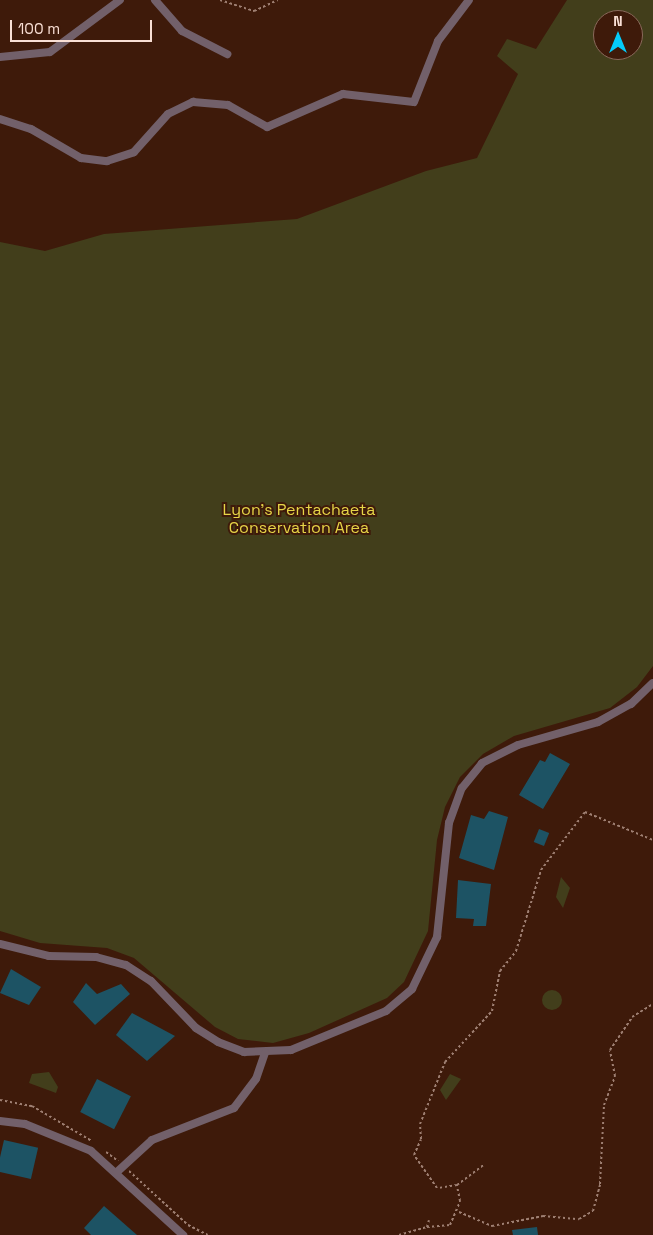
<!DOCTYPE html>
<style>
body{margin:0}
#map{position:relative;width:653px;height:1235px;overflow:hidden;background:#3e1a0a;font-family:"Space Grotesk",sans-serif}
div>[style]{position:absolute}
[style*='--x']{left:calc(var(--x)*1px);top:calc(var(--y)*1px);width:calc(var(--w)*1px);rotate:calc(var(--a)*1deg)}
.green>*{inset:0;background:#423e1b}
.round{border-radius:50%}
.building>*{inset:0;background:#1d5364;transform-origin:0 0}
.path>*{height:2px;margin-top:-1px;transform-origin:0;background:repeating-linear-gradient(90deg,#9e7f72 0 2.5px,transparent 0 5px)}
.street>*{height:8px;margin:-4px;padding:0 4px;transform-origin:4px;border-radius:4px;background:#72606a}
span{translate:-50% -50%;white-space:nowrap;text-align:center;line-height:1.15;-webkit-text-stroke:4px #3e1a0a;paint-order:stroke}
.park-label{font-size:16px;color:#e6d547}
.north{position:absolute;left:593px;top:10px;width:50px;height:50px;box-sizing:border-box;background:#3e1a0a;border:1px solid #89695b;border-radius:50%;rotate:0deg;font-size:14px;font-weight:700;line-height:20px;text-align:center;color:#f9dfd5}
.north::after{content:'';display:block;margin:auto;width:18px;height:22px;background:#05cbf9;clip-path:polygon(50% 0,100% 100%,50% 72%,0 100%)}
.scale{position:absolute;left:10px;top:20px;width:142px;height:22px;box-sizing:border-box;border:2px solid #f9dfd5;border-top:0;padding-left:6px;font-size:15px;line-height:18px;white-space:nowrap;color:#f9dfd5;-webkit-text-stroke:4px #3e1a0a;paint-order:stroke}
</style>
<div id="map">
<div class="green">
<i style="clip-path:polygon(evenodd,567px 0,653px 0,653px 666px,637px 687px,610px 708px,514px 736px,483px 754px,460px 777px,445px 807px,437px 840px,428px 931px,404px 982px,387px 998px,309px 1033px,273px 1043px,238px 1039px,215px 1027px,134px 958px,107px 948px,40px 943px,0 931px,0 242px,45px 251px,104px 234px,297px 219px,426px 171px,477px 158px,518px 74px,497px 56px,507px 39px,536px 49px,567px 0,603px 20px,633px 20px,633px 50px,603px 50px,603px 20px)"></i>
<i style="clip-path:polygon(561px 877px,570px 888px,563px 908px,556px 897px)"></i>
<i class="round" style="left:542px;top:990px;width:20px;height:20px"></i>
<i style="clip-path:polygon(49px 1072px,58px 1087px,56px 1093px,29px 1083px,32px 1074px)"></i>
<i style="clip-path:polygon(450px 1074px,461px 1079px,446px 1100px,440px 1090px)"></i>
</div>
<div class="building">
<i style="clip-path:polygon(550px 753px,570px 764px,543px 809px,519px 795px,540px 760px,545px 762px)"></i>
<i style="clip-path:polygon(489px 811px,508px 817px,494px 870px,459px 858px,471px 815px,484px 819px)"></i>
<i style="left:539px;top:829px;width:11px;height:14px;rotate:22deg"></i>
<i style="clip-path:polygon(458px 880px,491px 884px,486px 926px,473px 926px,474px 919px,456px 918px)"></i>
<i style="clip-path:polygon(11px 969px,41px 987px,29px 1005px,0 993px)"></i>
<i style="clip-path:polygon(86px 983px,97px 994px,121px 984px,130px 994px,95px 1025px,73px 1002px)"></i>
<i style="clip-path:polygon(132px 1013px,175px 1036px,147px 1061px,116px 1035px)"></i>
<i style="left:97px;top:1079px;width:38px;height:37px;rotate:27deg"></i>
<i style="left:4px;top:1140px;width:35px;height:32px;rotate:13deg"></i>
<i style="clip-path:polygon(104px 1206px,137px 1235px,91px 1235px,84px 1228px)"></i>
<i style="clip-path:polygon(537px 1227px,538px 1235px,513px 1235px,512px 1230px)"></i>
</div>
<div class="path">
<i style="--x:220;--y:0;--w:36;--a:18"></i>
<i style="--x:254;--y:11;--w:26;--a:-25"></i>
<i style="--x:0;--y:1100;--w:33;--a:11"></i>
<i style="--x:32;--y:1106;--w:69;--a:30.3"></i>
<i style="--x:106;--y:1152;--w:15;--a:37"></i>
<i style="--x:129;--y:1171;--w:80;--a:42.5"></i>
<i style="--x:188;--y:1225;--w:22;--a:27"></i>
<i style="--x:457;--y:1185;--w:34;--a:-37"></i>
<i style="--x:459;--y:1212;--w:36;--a:23"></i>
<i style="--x:492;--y:1226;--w:52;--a:-11.1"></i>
<i style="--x:543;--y:1216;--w:36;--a:5"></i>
<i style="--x:579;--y:1219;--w:16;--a:-30"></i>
<i style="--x:593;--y:1211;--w:28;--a:-75"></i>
<i style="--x:600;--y:1184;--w:79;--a:-87.1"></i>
<i style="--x:604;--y:1105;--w:31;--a:-69"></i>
<i style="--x:615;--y:1076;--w:26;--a:-101"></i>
<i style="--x:610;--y:1050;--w:40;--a:-56"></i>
<i style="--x:632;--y:1017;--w:25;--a:-32"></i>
<i style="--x:427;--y:1227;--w:23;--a:-5"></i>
<i style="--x:450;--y:1225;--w:26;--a:-67"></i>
<i style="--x:460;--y:1201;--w:16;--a:-101"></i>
<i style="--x:457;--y:1185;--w:20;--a:171"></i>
<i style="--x:437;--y:1188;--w:40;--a:-124.9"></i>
<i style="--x:414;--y:1155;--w:17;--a:-66"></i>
<i style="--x:421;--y:1139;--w:15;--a:-94"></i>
<i style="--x:420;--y:1124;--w:67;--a:-68"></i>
<i style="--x:445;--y:1062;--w:69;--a:-47.3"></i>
<i style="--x:492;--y:1011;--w:41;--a:-78.7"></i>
<i style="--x:500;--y:971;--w:26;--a:-51"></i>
<i style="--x:516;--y:951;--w:85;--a:-72.8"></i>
<i style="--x:541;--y:870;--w:73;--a:-52.8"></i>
<i style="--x:585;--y:812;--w:74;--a:22.4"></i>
<i style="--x:399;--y:1235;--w:29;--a:-16"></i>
<i style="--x:427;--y:1227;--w:7;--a:-74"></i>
</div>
<div class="street">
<i style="--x:155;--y:0;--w:41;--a:48.9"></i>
<i style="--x:182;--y:31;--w:51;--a:27.1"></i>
<i style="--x:0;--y:57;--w:50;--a:-5.7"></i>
<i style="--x:50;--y:52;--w:87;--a:-36.6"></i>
<i style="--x:0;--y:119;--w:33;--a:18"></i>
<i style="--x:31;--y:129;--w:58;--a:30.1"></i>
<i style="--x:81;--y:158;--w:26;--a:7"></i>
<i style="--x:107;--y:161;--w:28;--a:-18"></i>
<i style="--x:134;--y:152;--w:51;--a:-48.2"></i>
<i style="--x:168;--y:114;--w:28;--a:-26"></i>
<i style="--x:193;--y:102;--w:35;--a:5"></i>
<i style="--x:228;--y:105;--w:45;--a:29.4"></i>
<i style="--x:267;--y:127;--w:83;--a:-23.5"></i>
<i style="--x:343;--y:94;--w:71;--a:6.4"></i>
<i style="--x:414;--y:102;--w:66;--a:-68.5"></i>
<i style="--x:438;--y:41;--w:51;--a:-52.9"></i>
<i style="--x:0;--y:944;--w:50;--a:13.8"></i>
<i style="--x:49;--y:956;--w:47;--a:1.2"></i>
<i style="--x:96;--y:957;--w:31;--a:15"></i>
<i style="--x:126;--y:965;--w:30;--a:33"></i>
<i style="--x:151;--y:981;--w:65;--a:46.2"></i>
<i style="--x:196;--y:1028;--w:26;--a:32"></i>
<i style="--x:218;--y:1042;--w:28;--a:21"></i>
<i style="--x:244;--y:1052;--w:47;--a:-2.4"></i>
<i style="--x:291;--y:1050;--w:103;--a:-22.3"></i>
<i style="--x:386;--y:1011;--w:34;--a:-40"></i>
<i style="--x:412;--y:989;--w:58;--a:-64.3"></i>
<i style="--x:437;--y:937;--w:115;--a:-84"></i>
<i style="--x:449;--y:823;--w:37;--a:-70"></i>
<i style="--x:462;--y:788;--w:32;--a:-51"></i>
<i style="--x:482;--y:763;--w:40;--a:-26.6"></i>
<i style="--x:518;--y:745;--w:83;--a:-16"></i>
<i style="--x:598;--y:722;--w:38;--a:-29"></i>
<i style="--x:631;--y:704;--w:30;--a:-44"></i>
<i style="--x:0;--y:1121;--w:25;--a:7"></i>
<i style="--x:25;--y:1124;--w:71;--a:22.2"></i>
<i style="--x:91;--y:1151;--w:125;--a:42.4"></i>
<i style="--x:117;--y:1172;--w:47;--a:-42.4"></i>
<i style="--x:152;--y:1140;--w:88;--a:-21.3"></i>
<i style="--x:234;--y:1108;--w:36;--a:-53"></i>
<i style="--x:256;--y:1079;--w:28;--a:-71"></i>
</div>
<div class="park-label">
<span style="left:299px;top:519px">Lyon's Pentachaeta<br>Conservation Area</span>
</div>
<div class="north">N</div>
<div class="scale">100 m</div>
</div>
